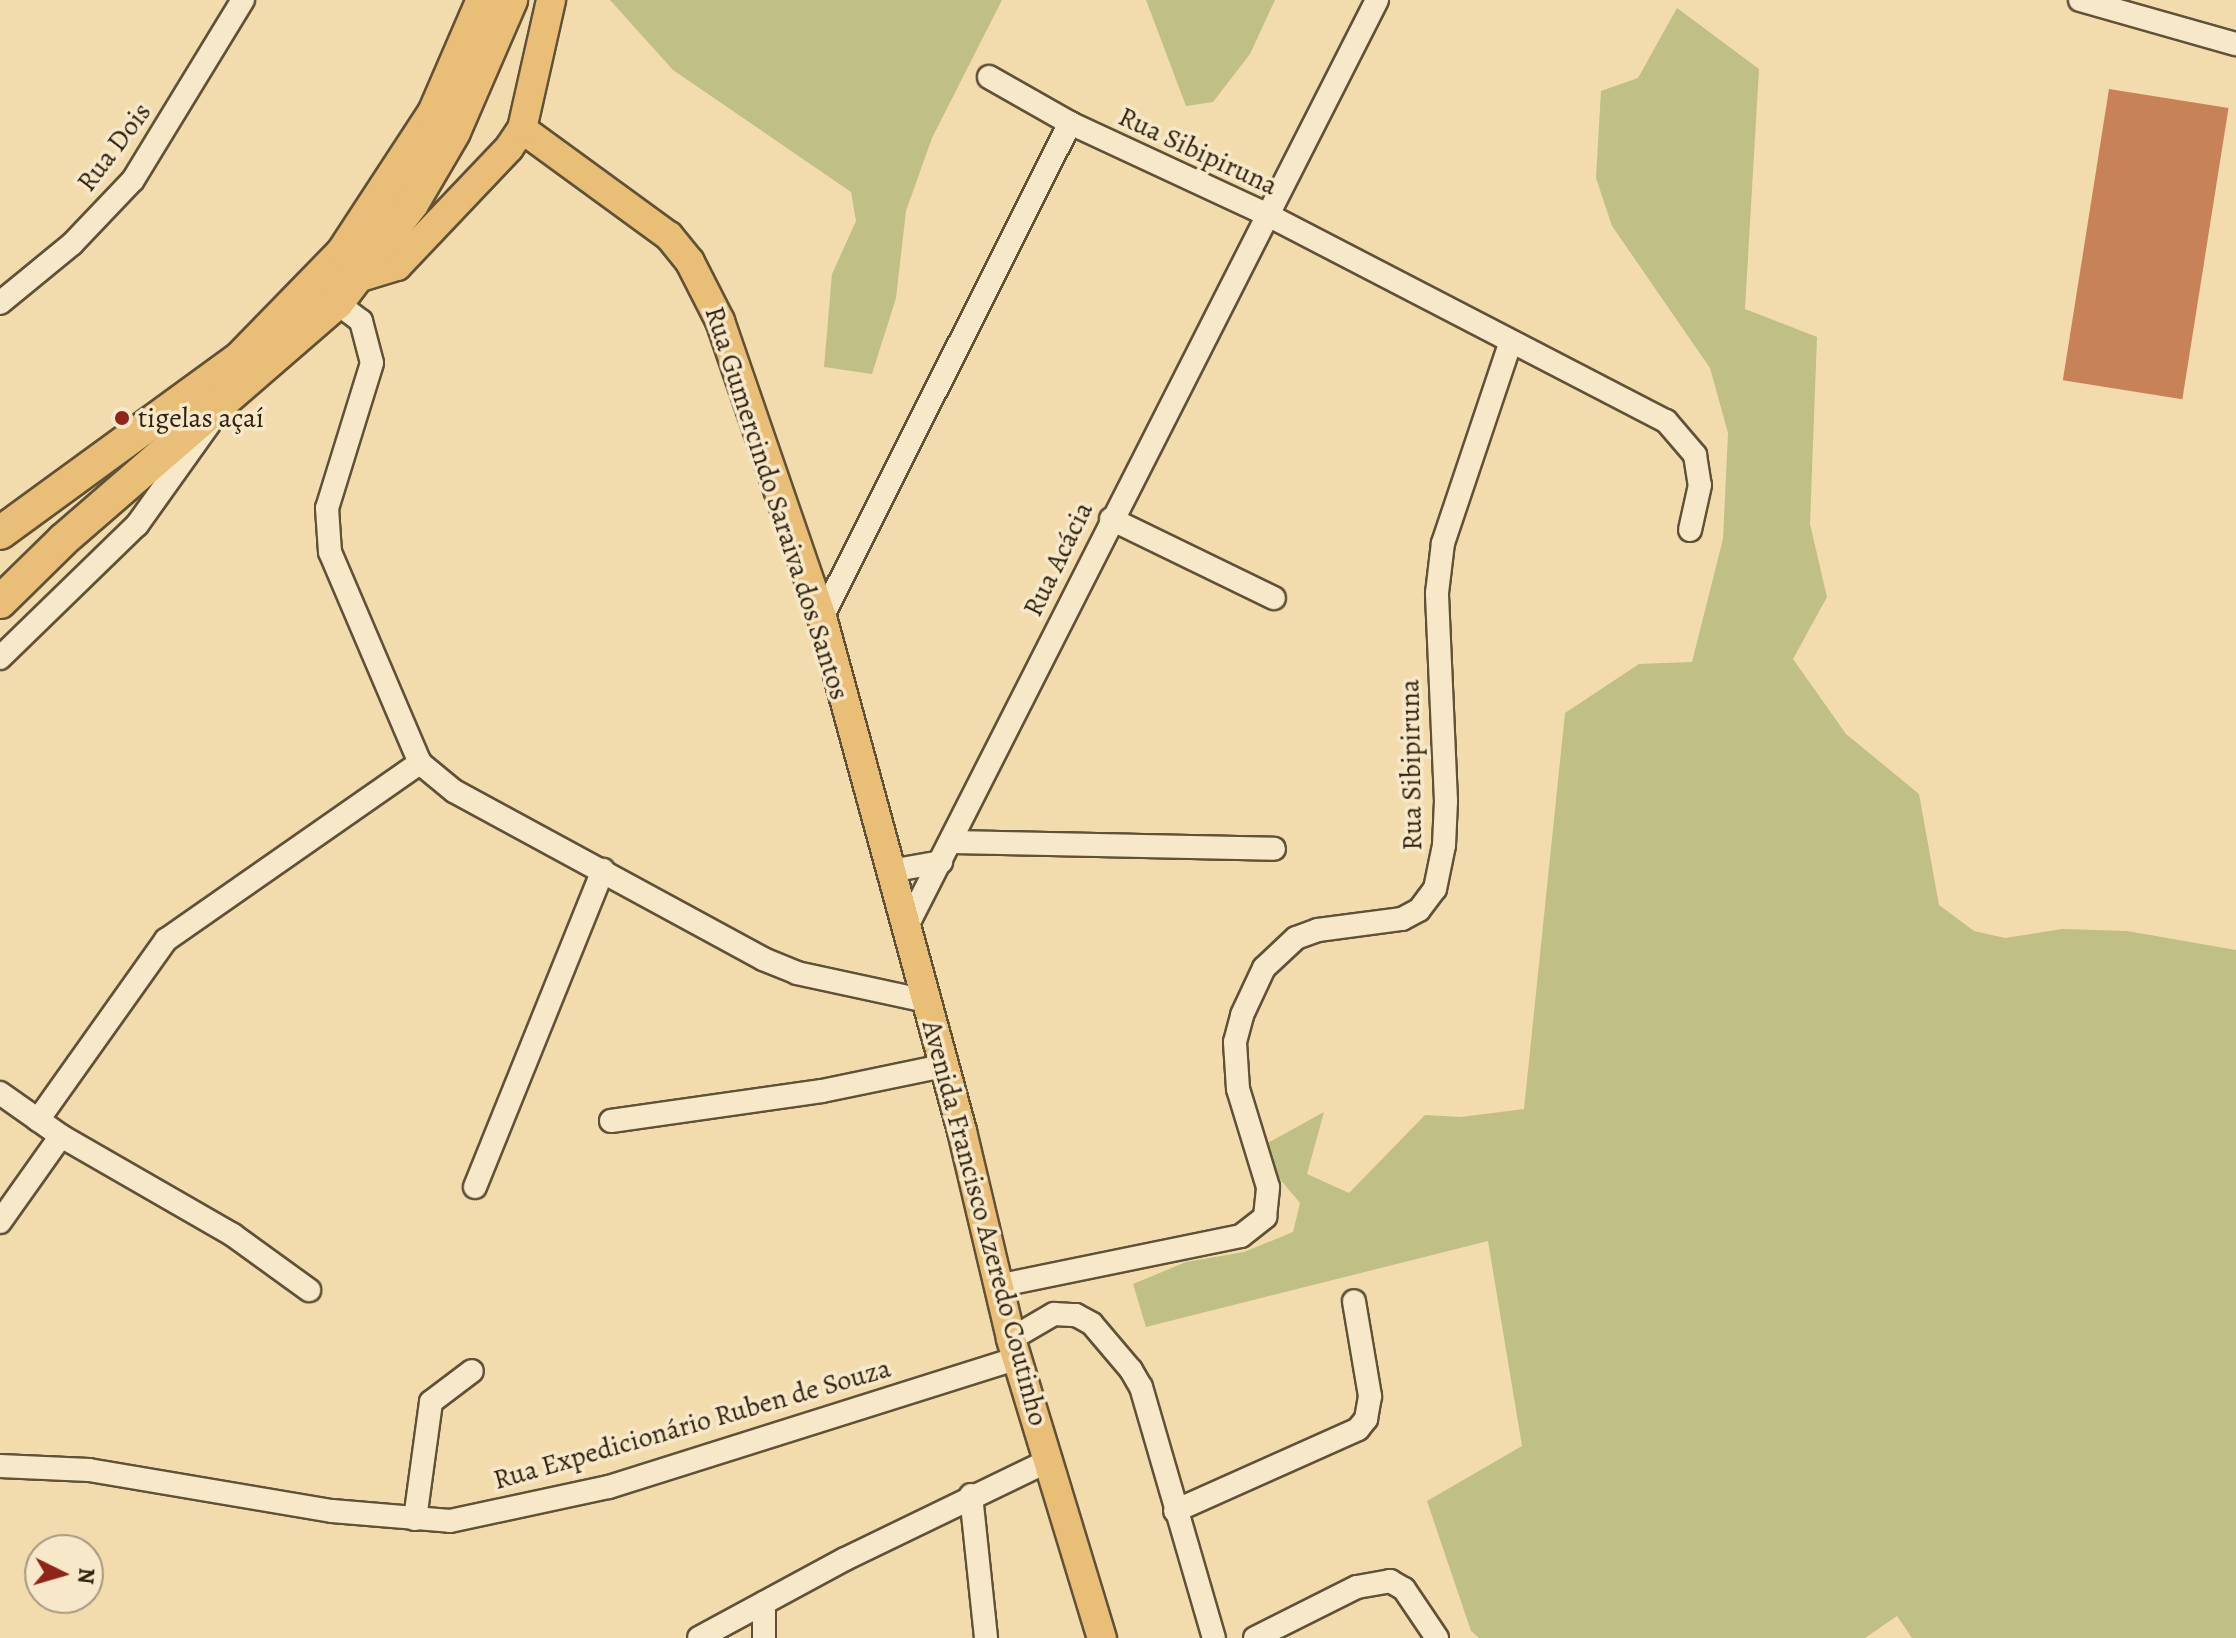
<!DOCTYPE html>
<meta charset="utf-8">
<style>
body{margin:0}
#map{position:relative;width:2236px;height:1638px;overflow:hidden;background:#f2dcad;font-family:Alegreya,serif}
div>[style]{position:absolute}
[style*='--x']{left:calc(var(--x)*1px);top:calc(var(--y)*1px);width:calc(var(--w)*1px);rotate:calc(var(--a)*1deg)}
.green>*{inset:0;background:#c0bf85}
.building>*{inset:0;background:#c88257;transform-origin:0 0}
.roads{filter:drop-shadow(2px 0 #605137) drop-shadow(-2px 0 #605137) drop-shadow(0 2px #605137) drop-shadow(0 -2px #605137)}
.minor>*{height:22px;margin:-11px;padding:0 11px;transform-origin:11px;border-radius:11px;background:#f7e8ca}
.major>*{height:28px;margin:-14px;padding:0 14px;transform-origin:14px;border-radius:14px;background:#e9be76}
.highway>*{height:32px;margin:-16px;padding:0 16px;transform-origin:16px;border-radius:16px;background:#e9be76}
.dots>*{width:22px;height:22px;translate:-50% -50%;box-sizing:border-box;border:4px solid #f7e8ca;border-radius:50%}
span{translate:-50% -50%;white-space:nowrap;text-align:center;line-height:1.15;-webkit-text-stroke:7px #f7e8ca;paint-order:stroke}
.street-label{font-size:28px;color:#302310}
.poi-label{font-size:28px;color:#302310}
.left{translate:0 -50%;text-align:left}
.north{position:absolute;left:24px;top:1534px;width:80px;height:80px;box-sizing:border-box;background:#f7e8ca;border:2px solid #a79980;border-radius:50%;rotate:95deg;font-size:22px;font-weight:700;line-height:32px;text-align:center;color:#302310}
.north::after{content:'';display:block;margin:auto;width:28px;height:36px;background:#8f2418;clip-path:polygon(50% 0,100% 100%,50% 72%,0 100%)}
</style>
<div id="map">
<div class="green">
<i style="clip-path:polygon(610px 0,1002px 0,932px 138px,906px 211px,896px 298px,872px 374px,824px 367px,832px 274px,856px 221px,851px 192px,673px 70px)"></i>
<i style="clip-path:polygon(1146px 0,1275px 0,1250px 54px,1213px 102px,1186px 106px)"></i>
<i style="clip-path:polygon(1677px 8px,1759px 69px,1745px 309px,1817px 337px,1810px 524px,1827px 597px,1793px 659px,1846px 734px,1919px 794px,1939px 905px,1974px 931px,2005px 938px,2062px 929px,2127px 931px,2236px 950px,2236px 1638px,1912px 1638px,1897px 1616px,1865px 1638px,1479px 1638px,1471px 1631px,1427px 1501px,1522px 1446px,1488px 1241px,1146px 1327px,1133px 1284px,1186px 1262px,1244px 1252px,1293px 1232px,1300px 1203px,1269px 1166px,1264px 1145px,1324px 1112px,1307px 1174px,1349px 1193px,1425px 1115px,1461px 1117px,1524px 1109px,1565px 713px,1639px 664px,1692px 662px,1723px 539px,1728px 433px,1710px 368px,1612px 226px,1596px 178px,1601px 91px,1638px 78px)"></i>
</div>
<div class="building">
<i style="left:2109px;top:89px;width:121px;height:295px;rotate:9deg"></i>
</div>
<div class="roads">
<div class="minor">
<i style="--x:2080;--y:0;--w:162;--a:15.8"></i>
<i style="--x:989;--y:77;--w:93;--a:29.6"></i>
<i style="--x:1070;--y:123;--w:218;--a:24.9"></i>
<i style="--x:1268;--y:215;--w:448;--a:27.4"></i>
<i style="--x:1666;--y:421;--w:45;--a:49.5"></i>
<i style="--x:1695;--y:455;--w:30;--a:81"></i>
<i style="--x:1700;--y:485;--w:46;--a:102.5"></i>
<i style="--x:0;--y:303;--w:93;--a:-39.3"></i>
<i style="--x:72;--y:244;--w:88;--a:-46.4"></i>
<i style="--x:133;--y:180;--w:211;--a:-58.6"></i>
<i style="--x:337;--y:303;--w:30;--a:37"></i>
<i style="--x:361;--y:321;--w:43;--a:75.3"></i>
<i style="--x:372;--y:363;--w:152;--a:107.2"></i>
<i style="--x:327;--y:508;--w:44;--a:86.1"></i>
<i style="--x:330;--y:552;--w:229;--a:66.9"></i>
<i style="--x:420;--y:763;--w:44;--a:39.5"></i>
<i style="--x:454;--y:791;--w:352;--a:28.5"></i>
<i style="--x:763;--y:959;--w:37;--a:22"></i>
<i style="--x:797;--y:973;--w:132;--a:12.2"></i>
<i style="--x:1111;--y:519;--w:181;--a:25.9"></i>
<i style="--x:822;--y:617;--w:553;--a:-63.34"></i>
<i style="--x:0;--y:658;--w:191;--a:-44.2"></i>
<i style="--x:137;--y:525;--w:124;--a:-54.5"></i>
<i style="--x:953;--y:842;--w:321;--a:1.2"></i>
<i style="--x:890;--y:871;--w:52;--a:-10"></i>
<i style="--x:905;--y:930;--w:1043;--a:-63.09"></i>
<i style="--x:0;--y:1093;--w:75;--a:35.2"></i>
<i style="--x:61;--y:1136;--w:198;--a:29.9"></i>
<i style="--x:233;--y:1235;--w:94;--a:35.9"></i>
<i style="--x:38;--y:1120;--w:221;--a:-54.6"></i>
<i style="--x:166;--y:940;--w:310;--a:-34.9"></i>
<i style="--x:611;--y:1121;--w:213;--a:-8.1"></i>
<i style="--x:822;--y:1091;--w:124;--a:-11.7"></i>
<i style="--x:475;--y:1187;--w:342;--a:-68"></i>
<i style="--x:0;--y:1222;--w:105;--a:-54.7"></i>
<i style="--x:997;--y:1286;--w:249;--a:-11.6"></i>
<i style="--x:1241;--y:1236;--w:31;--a:-38"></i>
<i style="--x:1265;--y:1217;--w:30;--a:-84"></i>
<i style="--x:1268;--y:1187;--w:102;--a:-107"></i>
<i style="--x:1238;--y:1089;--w:47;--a:-93.7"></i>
<i style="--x:1235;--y:1042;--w:28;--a:-75"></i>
<i style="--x:1242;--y:1015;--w:52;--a:-64.9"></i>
<i style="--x:1264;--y:968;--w:44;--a:-43.2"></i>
<i style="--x:1296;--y:938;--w:23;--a:-20"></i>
<i style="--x:1318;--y:930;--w:85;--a:-7.5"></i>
<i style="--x:1402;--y:919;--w:19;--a:-28"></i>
<i style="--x:1419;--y:910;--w:26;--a:-53"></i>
<i style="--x:1435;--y:889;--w:45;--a:-78.4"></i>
<i style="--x:1444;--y:845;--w:44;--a:-87.4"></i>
<i style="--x:1446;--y:801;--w:208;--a:-92.5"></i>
<i style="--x:1437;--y:593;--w:50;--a:-83.2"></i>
<i style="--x:1443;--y:543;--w:210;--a:-71.4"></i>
<i style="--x:1011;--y:1339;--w:50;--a:-30.2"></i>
<i style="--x:1054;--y:1314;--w:22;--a:3"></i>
<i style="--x:1076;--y:1315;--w:18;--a:29"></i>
<i style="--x:1092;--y:1324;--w:60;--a:49.7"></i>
<i style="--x:1131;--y:1370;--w:20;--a:60"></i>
<i style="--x:1141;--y:1387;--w:261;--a:73.8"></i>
<i style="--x:0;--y:1466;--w:89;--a:2.6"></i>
<i style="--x:89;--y:1470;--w:246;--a:9.6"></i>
<i style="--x:332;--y:1511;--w:118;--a:4.8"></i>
<i style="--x:450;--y:1521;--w:163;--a:-12.1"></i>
<i style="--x:609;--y:1487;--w:428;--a:-17.5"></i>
<i style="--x:971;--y:1495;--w:144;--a:84"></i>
<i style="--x:1175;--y:1511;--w:201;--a:-24.1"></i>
<i style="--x:1358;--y:1429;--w:13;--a:-51"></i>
<i style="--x:1366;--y:1419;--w:23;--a:-80"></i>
<i style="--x:1370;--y:1396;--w:96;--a:-99.6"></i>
<i style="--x:415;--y:1519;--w:118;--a:-82.2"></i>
<i style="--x:431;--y:1402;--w:51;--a:-37.1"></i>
<i style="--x:699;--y:1638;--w:166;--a:-28.4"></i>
<i style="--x:845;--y:1559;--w:228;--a:-25.8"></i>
<i style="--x:764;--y:1638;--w:35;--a:-90"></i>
<i style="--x:1255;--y:1638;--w:114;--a:-26.6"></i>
<i style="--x:1357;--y:1587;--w:34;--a:-10"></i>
<i style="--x:1390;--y:1581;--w:16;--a:30"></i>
<i style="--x:1404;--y:1589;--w:59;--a:56"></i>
</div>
<div class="major">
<i style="--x:522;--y:129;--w:182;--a:36.1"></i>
<i style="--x:669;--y:236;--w:33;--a:51"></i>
<i style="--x:690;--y:262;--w:66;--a:63"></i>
<i style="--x:720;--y:321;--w:313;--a:71"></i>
<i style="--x:822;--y:617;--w:533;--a:74.76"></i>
<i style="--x:962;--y:1131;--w:214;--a:76.7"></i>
<i style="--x:1011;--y:1339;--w:313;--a:73.1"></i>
<i style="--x:357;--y:278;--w:42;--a:-16.7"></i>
<i style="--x:397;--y:266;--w:163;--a:-46.5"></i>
<i style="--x:509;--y:148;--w:23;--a:-56"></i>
<i style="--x:522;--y:129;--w:132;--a:-77.3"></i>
</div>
<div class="highway">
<i style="--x:0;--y:533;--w:298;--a:-36.1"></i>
<i style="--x:241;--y:357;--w:146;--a:-45.8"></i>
<i style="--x:343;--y:252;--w:166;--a:-56.8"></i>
<i style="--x:434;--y:113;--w:123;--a:-66.6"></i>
<i style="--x:0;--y:602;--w:88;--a:-44.5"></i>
<i style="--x:63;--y:540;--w:362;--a:-40.9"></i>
<i style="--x:337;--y:303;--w:124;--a:-52.9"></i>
<i style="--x:412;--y:204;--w:83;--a:-59.7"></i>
<i style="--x:454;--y:132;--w:144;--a:-66.6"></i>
</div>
</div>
<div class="dots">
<i style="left:122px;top:418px;background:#8f2418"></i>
</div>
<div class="street-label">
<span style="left:114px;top:147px;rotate:-53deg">Rua Dois</span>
<span style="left:1198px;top:151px;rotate:25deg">Rua Sibipiruna</span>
<span style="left:777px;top:503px;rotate:72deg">Rua Gumercindo Saraiva dos Santos</span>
<span style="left:1058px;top:559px;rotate:-64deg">Rua Acácia</span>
<span style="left:1411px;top:765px;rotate:-91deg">Rua Sibipiruna</span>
<span style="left:985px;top:1223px;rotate:75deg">Avenida Francisco Azeredo Coutinho</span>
<span style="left:692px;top:1424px;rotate:-16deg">Rua Expedicionário Ruben de Souza</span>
</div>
<div class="poi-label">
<span class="left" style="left:138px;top:418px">tigelas açaí</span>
</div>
<div class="north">N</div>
</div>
